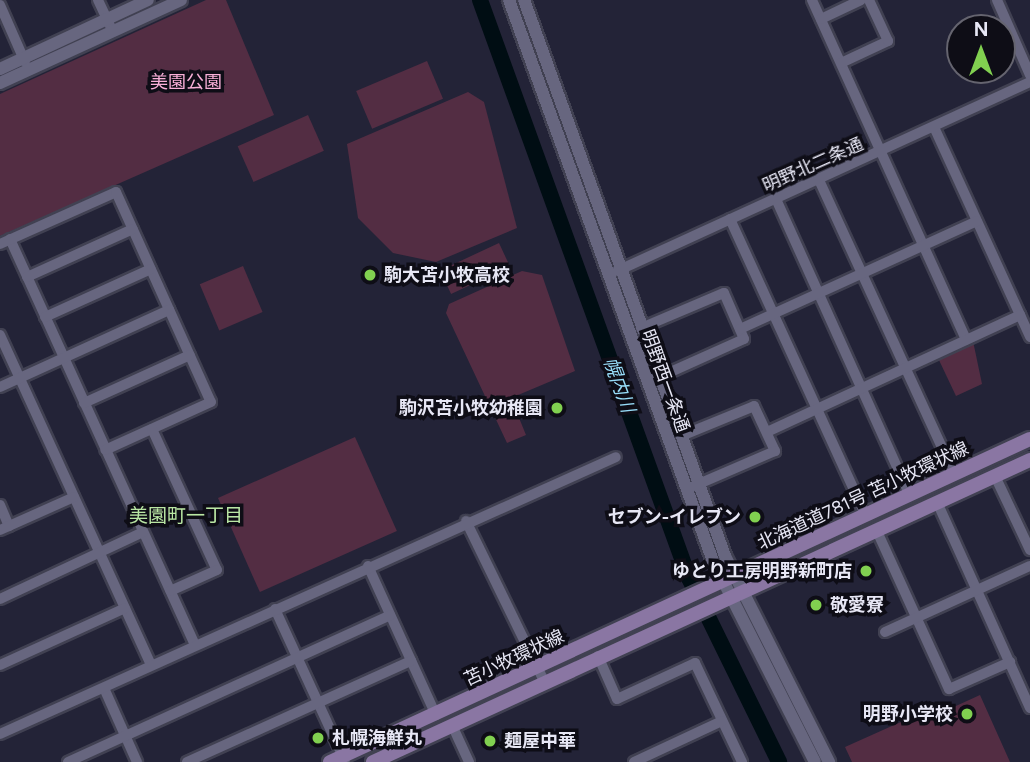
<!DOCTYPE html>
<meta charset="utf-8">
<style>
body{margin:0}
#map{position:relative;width:1030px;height:762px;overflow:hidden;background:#232337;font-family:Figtree,"Noto Sans JP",sans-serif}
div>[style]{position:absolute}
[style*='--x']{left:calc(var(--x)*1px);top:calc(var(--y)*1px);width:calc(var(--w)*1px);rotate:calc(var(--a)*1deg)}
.green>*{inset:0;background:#532d43;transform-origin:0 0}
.river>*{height:16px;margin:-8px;padding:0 8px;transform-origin:8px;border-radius:8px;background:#000d13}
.roads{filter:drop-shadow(2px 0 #414152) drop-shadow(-2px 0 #414152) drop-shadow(0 2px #414152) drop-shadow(0 -2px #414152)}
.minor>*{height:10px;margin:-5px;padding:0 5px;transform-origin:5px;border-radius:5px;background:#67667f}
.tertiary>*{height:12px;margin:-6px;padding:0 6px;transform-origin:6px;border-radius:6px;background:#67667f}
.secondary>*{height:14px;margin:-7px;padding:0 7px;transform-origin:7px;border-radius:7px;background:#8a76a3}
.dots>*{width:19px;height:19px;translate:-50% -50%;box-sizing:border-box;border:4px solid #0e0d16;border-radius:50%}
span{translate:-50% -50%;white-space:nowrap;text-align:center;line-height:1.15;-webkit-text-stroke:7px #0e0d16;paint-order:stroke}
.park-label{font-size:18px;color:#f9b0d8}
.street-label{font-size:18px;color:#e7e7f5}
.poi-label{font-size:18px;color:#e7e7f5;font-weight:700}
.left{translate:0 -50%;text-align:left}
.right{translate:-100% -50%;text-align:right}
.water-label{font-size:19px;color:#97dcf8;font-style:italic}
.neighbourhood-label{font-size:19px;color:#bae7a4}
.north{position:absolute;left:946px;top:14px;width:70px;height:70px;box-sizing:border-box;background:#0e0d16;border:2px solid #65646f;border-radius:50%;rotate:0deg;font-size:19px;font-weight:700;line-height:28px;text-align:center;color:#e7e7f5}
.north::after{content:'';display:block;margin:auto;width:24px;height:32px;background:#81d050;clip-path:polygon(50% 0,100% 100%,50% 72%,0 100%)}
</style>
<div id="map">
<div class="green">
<i style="clip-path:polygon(206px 0,226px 0,274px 115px,0 236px,0 94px)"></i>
<i style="left:427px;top:61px;width:41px;height:77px;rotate:67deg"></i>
<i style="clip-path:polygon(468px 92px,484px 102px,517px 228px,436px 262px,393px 253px,358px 218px,347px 144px)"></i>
<i style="left:308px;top:115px;width:39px;height:77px;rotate:66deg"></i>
<i style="left:499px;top:243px;width:26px;height:65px;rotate:65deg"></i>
<i style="left:243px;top:266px;width:50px;height:47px;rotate:67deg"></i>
<i style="clip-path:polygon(522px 271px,542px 275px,575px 371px,511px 398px,526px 435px,507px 443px,446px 313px,449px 304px)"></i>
<i style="clip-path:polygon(973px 341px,982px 384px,956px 396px,938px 358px)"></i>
<i style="left:355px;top:437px;width:103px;height:150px;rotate:66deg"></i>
<i style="clip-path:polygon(980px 695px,1010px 762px,852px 762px,845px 747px,941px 704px,945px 711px)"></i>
</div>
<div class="river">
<i style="--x:480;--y:0;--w:615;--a:70.12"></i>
<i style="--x:689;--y:578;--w:205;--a:63.9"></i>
</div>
<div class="roads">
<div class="minor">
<i style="--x:98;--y:0;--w:35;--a:65"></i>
<i style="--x:812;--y:0;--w:373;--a:65.6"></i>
<i style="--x:997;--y:0;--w:82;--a:66.3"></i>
<i style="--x:0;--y:5;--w:62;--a:66.3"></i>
<i style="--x:821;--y:19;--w:44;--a:-25.4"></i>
<i style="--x:841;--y:63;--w:52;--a:-25.1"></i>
<i style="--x:888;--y:41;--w:45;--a:-114.9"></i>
<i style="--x:934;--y:127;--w:231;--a:65.4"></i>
<i style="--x:819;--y:180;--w:324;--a:65.3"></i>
<i style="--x:776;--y:199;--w:324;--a:65.7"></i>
<i style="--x:730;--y:219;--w:324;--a:65.4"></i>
<i style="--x:10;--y:239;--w:446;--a:65.5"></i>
<i style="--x:0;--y:244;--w:127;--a:-24.1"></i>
<i style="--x:116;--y:192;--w:230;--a:65.7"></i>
<i style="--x:211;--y:402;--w:116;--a:155.6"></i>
<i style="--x:617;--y:271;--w:454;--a:-24.6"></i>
<i style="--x:27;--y:277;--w:116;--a:-24.4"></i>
<i style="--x:45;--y:317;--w:116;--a:-24.4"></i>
<i style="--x:641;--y:328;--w:90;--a:-22.9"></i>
<i style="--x:724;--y:293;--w:50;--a:66.5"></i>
<i style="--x:744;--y:339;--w:98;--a:155.8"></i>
<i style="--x:740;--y:329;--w:260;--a:-24.5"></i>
<i style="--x:0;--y:335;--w:363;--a:65.4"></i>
<i style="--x:0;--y:387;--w:186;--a:-24.5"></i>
<i style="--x:84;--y:403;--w:116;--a:-24.4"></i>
<i style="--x:152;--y:429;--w:155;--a:65.3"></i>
<i style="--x:217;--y:570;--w:51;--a:155.9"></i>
<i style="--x:767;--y:432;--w:279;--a:-24.8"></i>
<i style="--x:681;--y:436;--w:79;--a:-22.3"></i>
<i style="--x:754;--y:406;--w:50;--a:65"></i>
<i style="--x:775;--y:451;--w:88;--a:156.6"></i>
<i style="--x:995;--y:476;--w:82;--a:64.7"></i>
<i style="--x:937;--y:502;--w:226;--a:65.7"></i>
<i style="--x:0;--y:505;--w:23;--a:67"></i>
<i style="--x:466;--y:521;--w:178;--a:64"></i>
<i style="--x:876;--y:529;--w:176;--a:65.5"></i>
<i style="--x:949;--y:689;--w:67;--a:-23.9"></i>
<i style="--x:0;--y:530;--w:81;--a:-24"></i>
<i style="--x:368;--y:566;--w:164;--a:65.5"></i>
<i style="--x:0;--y:599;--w:158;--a:-25.1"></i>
<i style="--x:275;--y:609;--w:167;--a:65.3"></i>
<i style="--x:885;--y:632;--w:159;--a:-24.5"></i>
<i style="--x:598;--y:656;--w:47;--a:66.2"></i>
<i style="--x:617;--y:699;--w:86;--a:-24.8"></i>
<i style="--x:695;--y:663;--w:110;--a:64.6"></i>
<i style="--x:0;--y:665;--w:137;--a:-24.5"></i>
<i style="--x:104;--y:688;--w:81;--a:66"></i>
<i style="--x:452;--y:725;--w:41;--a:65.3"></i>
<i style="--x:0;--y:734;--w:675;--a:-24.21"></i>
<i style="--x:68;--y:762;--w:354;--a:-24.5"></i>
<i style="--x:187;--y:762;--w:246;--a:-24.3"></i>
<i style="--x:634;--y:762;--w:97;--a:-25"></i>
</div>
<div class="tertiary">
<i style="--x:509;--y:0;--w:597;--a:70.02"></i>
<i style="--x:713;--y:561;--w:225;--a:63.1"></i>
<i style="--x:524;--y:0;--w:591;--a:70.12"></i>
<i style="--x:725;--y:556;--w:231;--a:63.2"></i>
<i style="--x:0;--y:69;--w:163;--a:-25"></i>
<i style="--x:0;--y:83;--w:199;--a:-24.6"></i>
</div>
<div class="secondary">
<i style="--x:330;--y:762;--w:771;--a:-24.77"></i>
<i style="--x:373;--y:762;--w:723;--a:-24.69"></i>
</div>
</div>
<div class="dots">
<i style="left:370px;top:275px;background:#81d050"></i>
<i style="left:557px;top:408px;background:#81d050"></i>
<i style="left:755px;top:517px;background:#81d050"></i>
<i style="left:866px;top:571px;background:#81d050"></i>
<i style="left:816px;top:605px;background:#81d050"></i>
<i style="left:967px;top:714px;background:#81d050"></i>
<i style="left:318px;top:738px;background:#81d050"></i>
<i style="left:490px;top:741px;background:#81d050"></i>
</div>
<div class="park-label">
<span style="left:186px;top:82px">美園公園</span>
</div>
<div class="street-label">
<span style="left:813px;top:165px;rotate:-24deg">明野北二条通</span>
<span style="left:665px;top:381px;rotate:70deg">明野西一条通</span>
<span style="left:863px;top:496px;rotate:-25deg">北海道道781号 苫小牧環状線</span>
<span style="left:514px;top:658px;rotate:-25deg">苫小牧環状線</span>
</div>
<div class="poi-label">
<span class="left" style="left:384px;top:275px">駒大苫小牧高校</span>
<span class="right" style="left:543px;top:408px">駒沢苫小牧幼稚園</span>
<span class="right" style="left:741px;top:517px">セブン-イレブン</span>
<span class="right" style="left:852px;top:571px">ゆとり工房明野新町店</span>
<span class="left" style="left:830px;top:605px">敬愛寮</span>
<span class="right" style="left:953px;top:714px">明野小学校</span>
<span class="left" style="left:332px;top:738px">札幌海鮮丸</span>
<span class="left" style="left:504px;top:741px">麺屋中華</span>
</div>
<div class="water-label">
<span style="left:619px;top:385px;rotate:70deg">幌内川</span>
</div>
<div class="neighbourhood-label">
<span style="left:186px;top:516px">美園町一丁目</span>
</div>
<div class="north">N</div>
</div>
